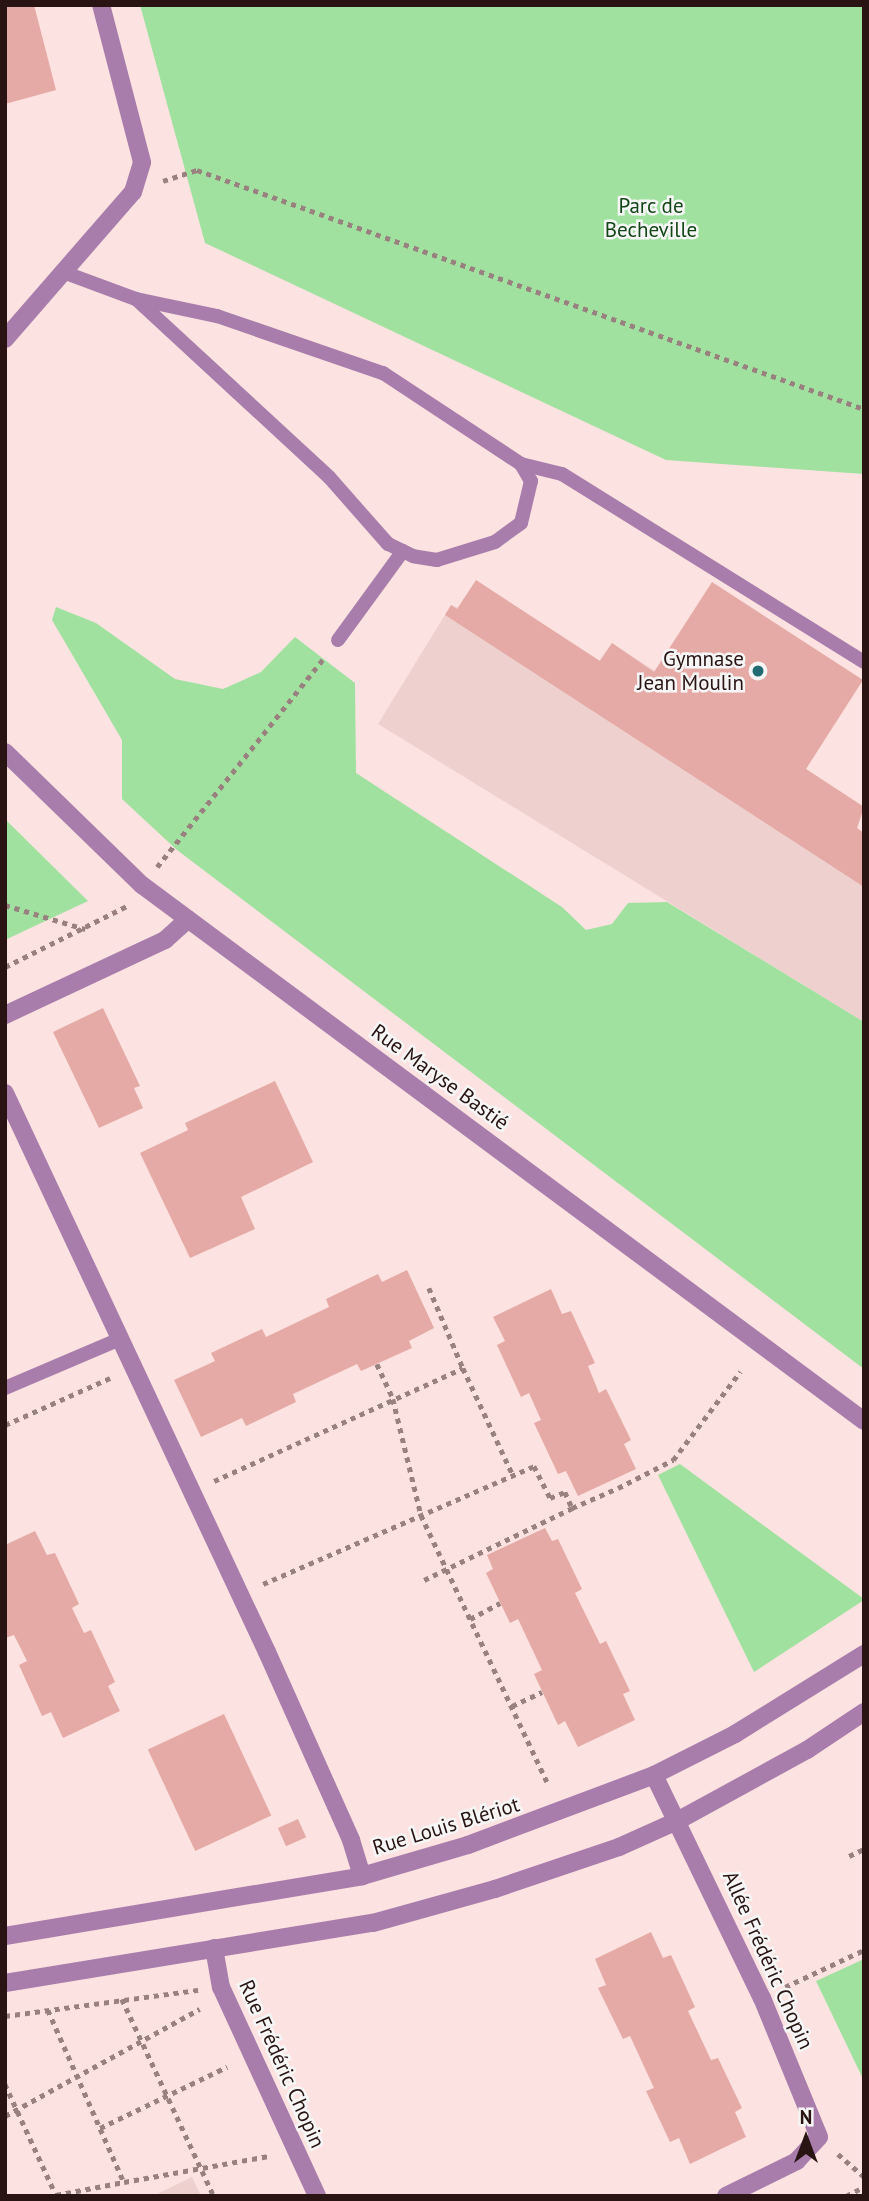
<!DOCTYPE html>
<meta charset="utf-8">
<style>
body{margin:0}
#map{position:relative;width:869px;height:2201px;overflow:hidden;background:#fce2e0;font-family:"PT Sans",sans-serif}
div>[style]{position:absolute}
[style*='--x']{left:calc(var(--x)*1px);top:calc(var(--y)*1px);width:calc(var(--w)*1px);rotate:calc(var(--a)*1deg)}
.built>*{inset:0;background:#eed1cf}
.green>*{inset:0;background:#a1e1a0}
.building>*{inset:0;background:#e5aaa5;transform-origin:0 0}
.path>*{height:4.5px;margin-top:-2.25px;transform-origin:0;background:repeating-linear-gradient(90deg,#98817f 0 5px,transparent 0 10px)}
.service>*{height:14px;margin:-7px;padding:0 7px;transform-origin:7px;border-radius:7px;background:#a87dac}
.minor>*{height:18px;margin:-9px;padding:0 9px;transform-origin:9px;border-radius:9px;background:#a87dac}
.dots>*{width:19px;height:19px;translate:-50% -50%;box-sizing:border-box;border:4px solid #f6f6f6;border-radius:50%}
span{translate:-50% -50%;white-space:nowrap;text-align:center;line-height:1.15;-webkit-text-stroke:5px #f6f6f6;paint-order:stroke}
.park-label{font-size:21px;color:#144717}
.poi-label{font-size:21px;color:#291413}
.right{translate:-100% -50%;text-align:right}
.street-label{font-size:21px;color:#291413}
.frame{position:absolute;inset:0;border:7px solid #291413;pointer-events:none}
.north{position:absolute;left:771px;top:2103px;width:70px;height:70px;-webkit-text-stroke:5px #f6f6f6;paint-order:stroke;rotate:0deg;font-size:19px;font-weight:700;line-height:28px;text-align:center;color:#291413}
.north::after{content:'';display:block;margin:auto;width:24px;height:32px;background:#291413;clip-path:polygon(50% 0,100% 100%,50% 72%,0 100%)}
</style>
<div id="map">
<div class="built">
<i style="clip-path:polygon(451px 605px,599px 661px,612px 643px,864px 807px,857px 828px,864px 833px,864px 1022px,378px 724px)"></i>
<i style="clip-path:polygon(192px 2177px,201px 2196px,153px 2196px)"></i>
</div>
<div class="green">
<i style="clip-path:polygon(140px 5px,864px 5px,864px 474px,666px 460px,205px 243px)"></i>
<i style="clip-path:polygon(56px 607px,96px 623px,175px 679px,223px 689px,261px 672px,295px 637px,355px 683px,356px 773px,562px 907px,586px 930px,612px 924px,628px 903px,667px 902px,864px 1022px,864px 1369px,177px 850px,122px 799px,122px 740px,52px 620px)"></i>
<i style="clip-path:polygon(5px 819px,88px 901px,5px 940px)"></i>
<i style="clip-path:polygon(680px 1464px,864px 1599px,864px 1600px,754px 1672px,658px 1475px)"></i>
<i style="clip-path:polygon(864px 1959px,864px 2081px,816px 1981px)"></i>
</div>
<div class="building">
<i style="clip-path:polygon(5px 5px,34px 5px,56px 90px,5px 104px)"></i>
<i style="clip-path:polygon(476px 580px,600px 661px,612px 643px,654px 672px,712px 582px,863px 680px,806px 769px,864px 807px,857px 828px,864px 833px,864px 887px,445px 615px,451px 605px,457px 609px)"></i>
<i style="clip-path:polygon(103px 1008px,140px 1086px,134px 1088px,143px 1108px,99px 1128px,53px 1032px)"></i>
<i style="clip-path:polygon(275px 1081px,313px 1162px,241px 1197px,255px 1229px,190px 1258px,140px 1153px,188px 1130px,185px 1123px)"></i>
<i style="clip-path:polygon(407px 1270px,434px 1328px,409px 1341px,412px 1348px,361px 1371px,357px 1364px,293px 1394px,296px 1402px,246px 1426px,242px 1418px,201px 1437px,174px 1380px,215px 1361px,211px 1353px,262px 1329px,266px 1337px,329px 1307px,326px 1299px,378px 1274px,382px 1282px)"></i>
<i style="clip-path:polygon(551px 1289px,562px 1314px,571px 1311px,595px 1363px,588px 1366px,599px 1393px,606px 1389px,631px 1440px,624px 1444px,636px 1469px,578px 1496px,566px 1471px,558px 1474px,534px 1423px,541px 1420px,529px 1393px,521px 1397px,497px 1345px,505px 1341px,493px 1317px)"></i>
<i style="clip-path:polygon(545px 1528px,552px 1541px,558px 1539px,582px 1589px,575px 1593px,600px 1644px,606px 1641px,630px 1691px,623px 1694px,635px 1720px,578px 1747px,565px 1721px,558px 1725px,534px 1674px,542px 1670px,518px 1619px,510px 1623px,486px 1573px,493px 1569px,487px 1555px)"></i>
<i style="clip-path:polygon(35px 1531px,47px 1555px,55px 1553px,79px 1604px,72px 1608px,84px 1633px,91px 1630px,115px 1682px,108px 1686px,120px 1711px,63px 1738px,51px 1712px,42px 1716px,19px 1665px,27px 1661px,14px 1635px,5px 1638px,5px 1545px)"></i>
<i style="left:224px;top:1714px;width:112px;height:84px;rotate:65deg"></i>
<i style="left:298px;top:1819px;width:20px;height:22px;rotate:66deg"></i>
<i style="clip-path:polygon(651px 1932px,663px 1958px,671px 1955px,695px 2007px,688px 2011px,711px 2060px,718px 2058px,742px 2108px,735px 2112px,746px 2137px,690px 2164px,679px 2138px,670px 2142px,646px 2091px,654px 2088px,630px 2036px,623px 2039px,598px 1988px,606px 1985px,595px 1959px)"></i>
</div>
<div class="path">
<i style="--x:163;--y:181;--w:36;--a:-18"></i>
<i style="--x:197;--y:170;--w:709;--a:19.71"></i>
<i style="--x:157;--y:867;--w:268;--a:-51.4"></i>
<i style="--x:5;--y:905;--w:84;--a:16.7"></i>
<i style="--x:5;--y:967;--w:139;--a:-26.6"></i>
<i style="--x:429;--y:1288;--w:87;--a:67"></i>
<i style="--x:377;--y:1364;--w:38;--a:65"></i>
<i style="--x:393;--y:1399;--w:119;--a:76.4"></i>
<i style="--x:421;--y:1515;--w:295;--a:64.7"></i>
<i style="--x:5;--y:1425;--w:115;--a:-24.1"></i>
<i style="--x:214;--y:1481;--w:273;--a:-24.4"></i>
<i style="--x:463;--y:1368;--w:118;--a:65"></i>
<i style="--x:424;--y:1580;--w:165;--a:-25.9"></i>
<i style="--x:263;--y:1584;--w:296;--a:-23.5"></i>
<i style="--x:534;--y:1466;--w:36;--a:63"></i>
<i style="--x:550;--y:1498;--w:16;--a:-22"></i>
<i style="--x:565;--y:1492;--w:17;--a:66"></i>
<i style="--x:572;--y:1508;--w:50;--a:-23.5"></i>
<i style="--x:618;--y:1488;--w:62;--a:-27"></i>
<i style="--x:673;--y:1460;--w:111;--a:-52.7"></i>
<i style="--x:470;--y:1619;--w:34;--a:-28"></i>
<i style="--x:512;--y:1706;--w:33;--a:-25"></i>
<i style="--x:849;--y:1856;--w:17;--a:-25"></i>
<i style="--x:785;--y:1987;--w:87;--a:-25.1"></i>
<i style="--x:122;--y:1999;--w:217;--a:65"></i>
<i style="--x:48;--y:2010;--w:188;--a:66.2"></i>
<i style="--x:124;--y:2182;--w:147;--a:-10.2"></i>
<i style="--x:5;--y:2016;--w:195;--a:-7.7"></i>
<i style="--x:5;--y:2084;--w:122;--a:65.3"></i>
<i style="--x:56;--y:2195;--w:69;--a:-10.8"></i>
<i style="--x:5;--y:2116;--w:222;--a:-28.8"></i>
<i style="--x:100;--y:2128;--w:141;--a:-25.7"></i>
<i style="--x:838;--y:2154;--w:35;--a:41"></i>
<i style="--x:846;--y:2196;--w:20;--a:-27"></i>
</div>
<div class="service">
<i style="--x:63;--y:272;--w:78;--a:20.3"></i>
<i style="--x:136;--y:299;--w:83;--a:11.9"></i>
<i style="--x:217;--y:316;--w:176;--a:19"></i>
<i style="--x:383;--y:373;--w:165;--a:33.4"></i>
<i style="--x:521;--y:464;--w:20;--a:60"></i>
<i style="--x:531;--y:481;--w:43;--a:103.4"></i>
<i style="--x:521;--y:523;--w:32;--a:144"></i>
<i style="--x:495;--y:542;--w:61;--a:162.8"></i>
<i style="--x:437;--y:560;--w:24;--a:-171"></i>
<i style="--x:413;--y:556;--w:28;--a:-154"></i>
<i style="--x:388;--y:544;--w:89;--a:-131.4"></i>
<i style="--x:329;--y:477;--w:263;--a:-137.3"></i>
<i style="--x:521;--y:464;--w:42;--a:13.7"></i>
<i style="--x:562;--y:474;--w:356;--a:31.9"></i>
<i style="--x:338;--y:640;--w:110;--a:-53.9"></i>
<i style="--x:5;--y:1388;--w:125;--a:-23.1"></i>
</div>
<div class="minor">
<i style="--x:5;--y:339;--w:195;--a:-49"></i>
<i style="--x:133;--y:192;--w:31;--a:-73"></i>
<i style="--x:142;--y:162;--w:162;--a:-104.6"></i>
<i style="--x:5;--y:752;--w:191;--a:44.2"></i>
<i style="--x:142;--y:885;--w:899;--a:36.59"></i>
<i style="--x:5;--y:1015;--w:177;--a:-25.1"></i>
<i style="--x:165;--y:940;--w:31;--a:-42"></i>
<i style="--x:5;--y:1093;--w:617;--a:64.89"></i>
<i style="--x:267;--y:1652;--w:206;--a:65.9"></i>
<i style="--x:351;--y:1840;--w:38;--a:73"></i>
<i style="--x:654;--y:1775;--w:248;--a:64.2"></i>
<i style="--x:762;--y:1998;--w:150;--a:67.7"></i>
<i style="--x:819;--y:2137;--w:33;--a:133"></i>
<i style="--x:797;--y:2161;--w:79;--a:153.8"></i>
<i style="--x:5;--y:1936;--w:362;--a:-9.5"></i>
<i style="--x:362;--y:1876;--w:110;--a:-16.3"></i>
<i style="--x:468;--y:1845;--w:199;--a:-20.6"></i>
<i style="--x:654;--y:1775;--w:91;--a:-26.8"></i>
<i style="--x:735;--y:1734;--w:152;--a:-31.8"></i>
<i style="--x:214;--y:1948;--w:40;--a:80"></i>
<i style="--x:221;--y:1987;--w:230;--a:65.3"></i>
<i style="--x:5;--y:1983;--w:373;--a:-9.3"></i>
<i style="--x:373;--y:1923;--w:127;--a:-15.6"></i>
<i style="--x:495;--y:1889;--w:131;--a:-18.7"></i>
<i style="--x:619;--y:1847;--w:66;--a:-24.2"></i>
<i style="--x:679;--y:1820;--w:146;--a:-28.7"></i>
<i style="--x:807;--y:1750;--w:69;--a:-33.7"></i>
</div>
<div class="dots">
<i style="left:758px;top:671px;background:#216c73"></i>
</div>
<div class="park-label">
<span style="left:651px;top:218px">Parc de<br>Becheville</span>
</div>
<div class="poi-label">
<span class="right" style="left:744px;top:671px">Gymnase<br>Jean Moulin</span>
</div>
<div class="street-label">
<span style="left:440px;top:1077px;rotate:36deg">Rue Maryse Bastié</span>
<span style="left:446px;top:1826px;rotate:-17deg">Rue Louis Blériot</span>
<span style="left:768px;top:1960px;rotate:66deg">Allée Frédéric Chopin</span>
<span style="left:282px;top:2064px;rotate:66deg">Rue Frédéric Chopin</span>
</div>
<div class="frame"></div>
<div class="north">N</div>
</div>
